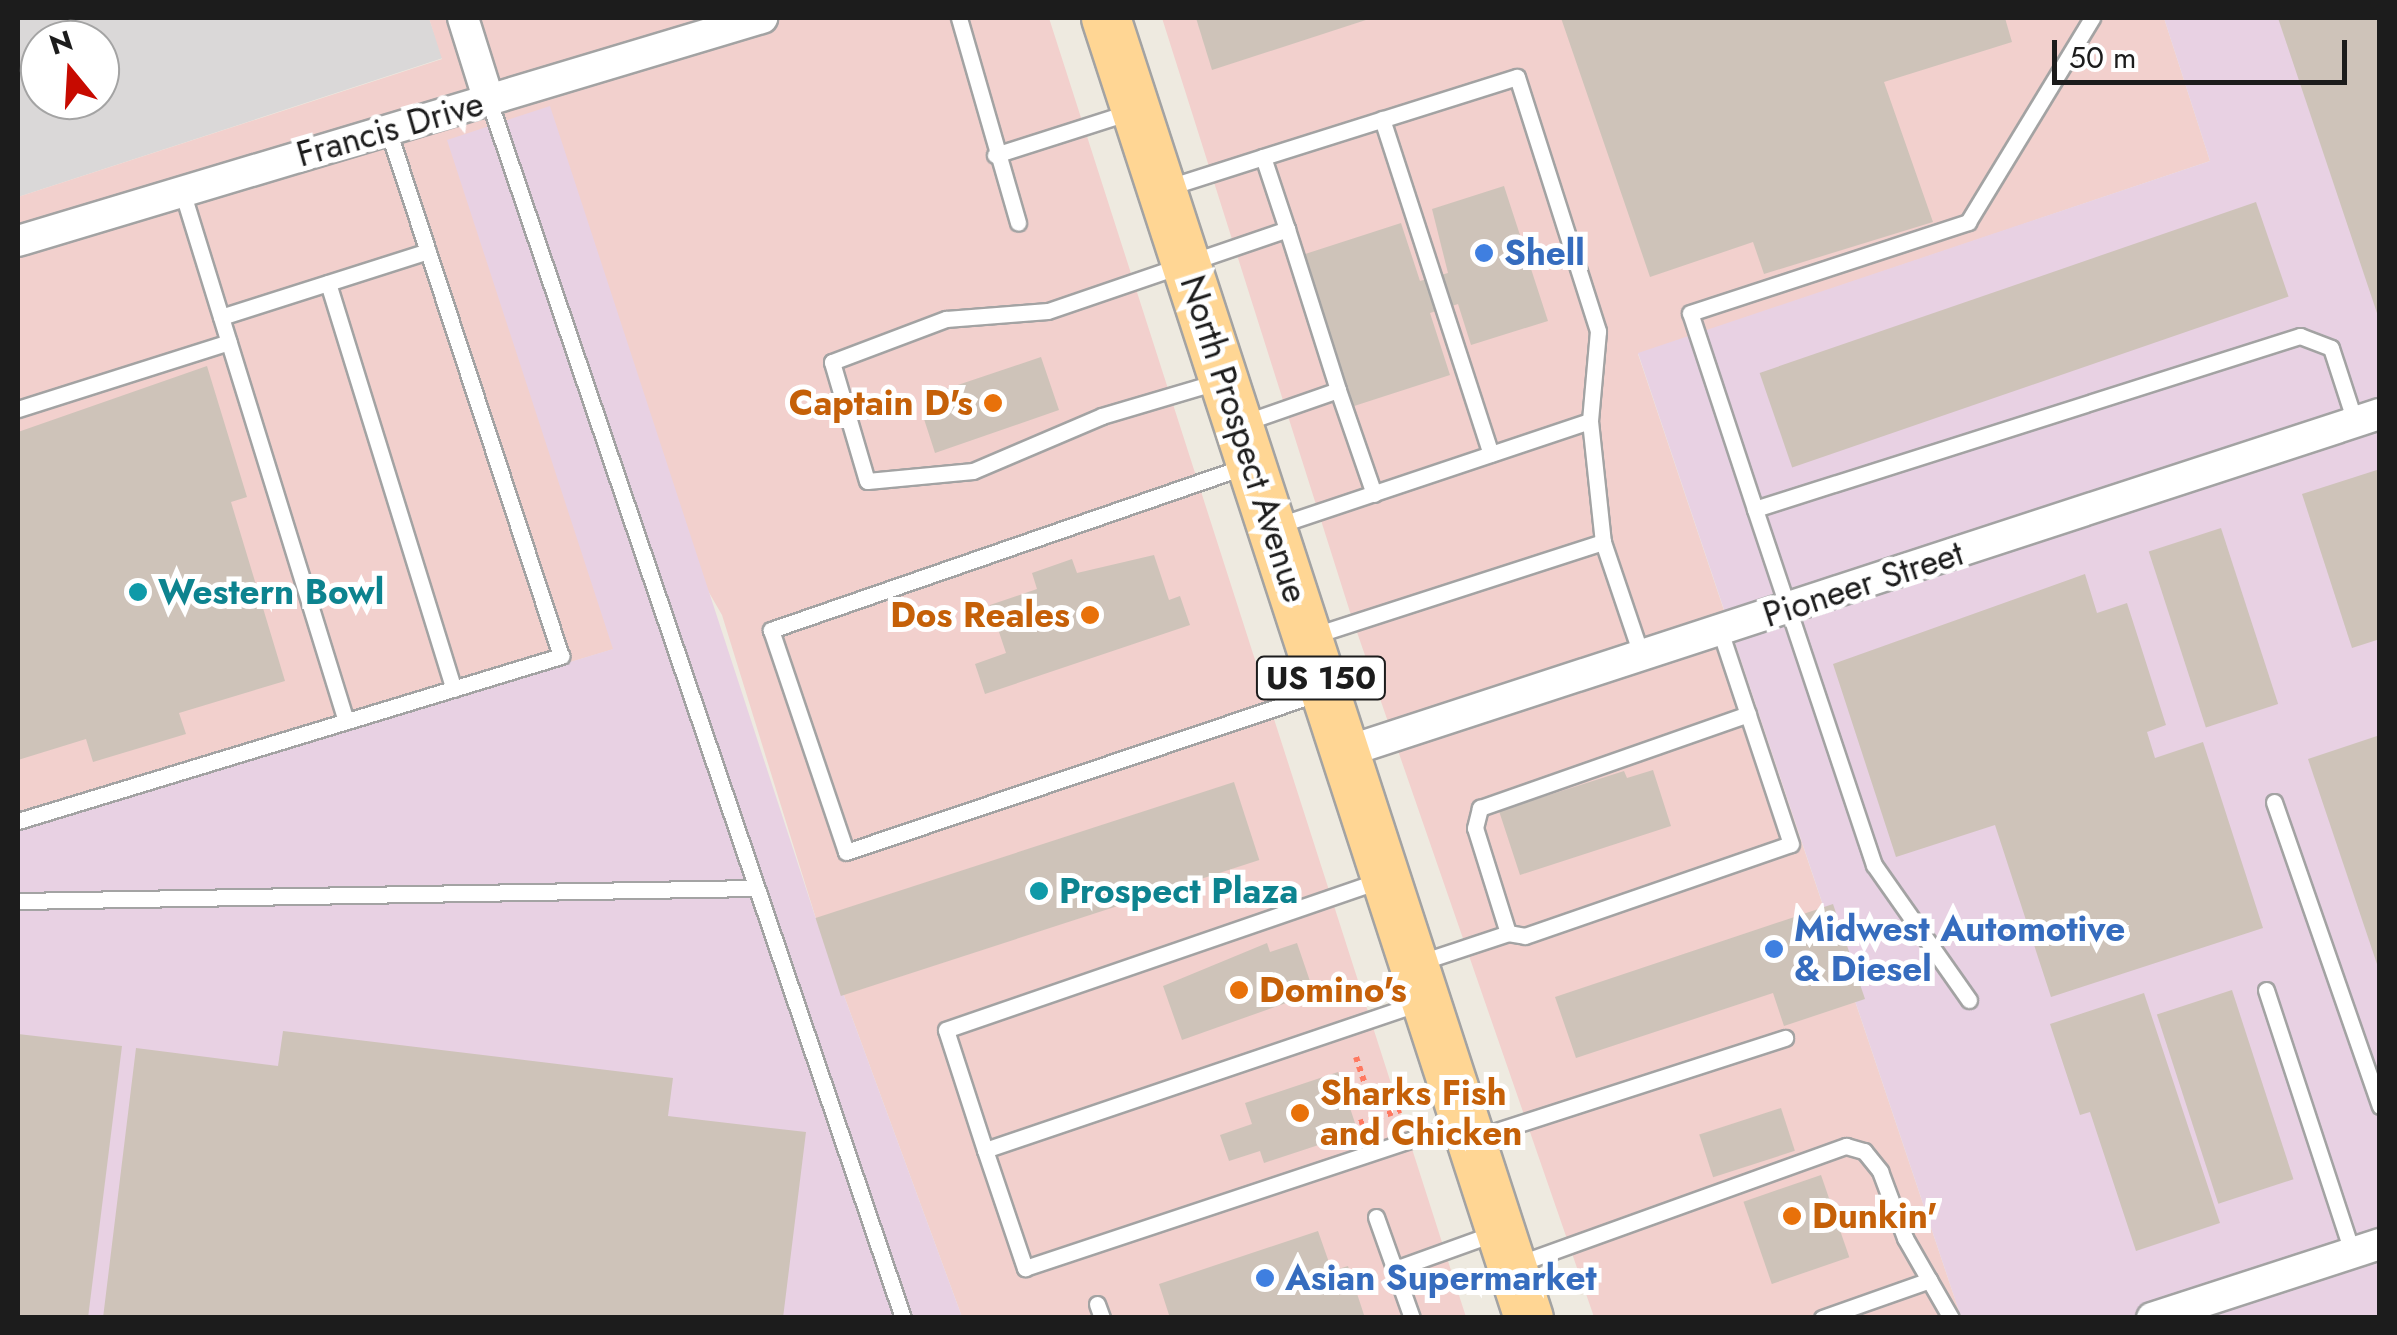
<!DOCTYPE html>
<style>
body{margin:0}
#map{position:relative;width:2397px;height:1335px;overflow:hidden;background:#eeeae0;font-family:Jost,sans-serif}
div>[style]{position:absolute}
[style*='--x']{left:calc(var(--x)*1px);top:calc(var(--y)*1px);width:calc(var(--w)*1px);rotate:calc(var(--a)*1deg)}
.residential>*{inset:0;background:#dad8d8}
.commercial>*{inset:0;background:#f2d0cd}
.industrial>*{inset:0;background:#e8d1e3}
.building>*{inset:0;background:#cec3b9;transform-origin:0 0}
.path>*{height:6px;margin-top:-3px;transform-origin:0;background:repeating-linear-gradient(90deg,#ff7860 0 5px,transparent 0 10px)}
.roads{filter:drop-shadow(2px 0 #a3a3a3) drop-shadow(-2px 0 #a3a3a3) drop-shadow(0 2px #a3a3a3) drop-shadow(0 -2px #a3a3a3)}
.service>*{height:15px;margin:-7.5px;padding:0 7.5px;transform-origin:7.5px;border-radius:7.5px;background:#fff}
.minor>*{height:30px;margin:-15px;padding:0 15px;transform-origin:15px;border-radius:15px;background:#fff}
.primary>*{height:48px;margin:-24px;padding:0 24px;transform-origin:24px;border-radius:24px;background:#ffd694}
.dots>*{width:28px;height:28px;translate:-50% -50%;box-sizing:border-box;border:5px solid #fff;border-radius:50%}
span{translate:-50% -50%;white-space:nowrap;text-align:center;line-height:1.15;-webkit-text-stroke:10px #fff;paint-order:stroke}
.shield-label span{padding:2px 8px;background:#fff;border:2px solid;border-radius:8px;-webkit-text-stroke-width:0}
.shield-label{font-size:32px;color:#1c1c1c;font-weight:700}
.street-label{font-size:35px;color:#1c1c1c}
.shop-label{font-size:35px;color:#366cbe;font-weight:700}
.left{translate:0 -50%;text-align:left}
.food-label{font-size:35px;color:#c56008;font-weight:700}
.right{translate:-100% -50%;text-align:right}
.culture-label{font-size:35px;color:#0d838f;font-weight:700}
.frame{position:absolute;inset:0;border:20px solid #1c1c1c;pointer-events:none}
.north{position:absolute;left:20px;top:20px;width:100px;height:100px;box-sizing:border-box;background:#fff;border:2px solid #a4a4a4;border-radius:50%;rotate:342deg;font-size:28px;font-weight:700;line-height:40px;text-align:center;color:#1c1c1c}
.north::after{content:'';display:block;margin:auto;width:35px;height:45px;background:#c70a00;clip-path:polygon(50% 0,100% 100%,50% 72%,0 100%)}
.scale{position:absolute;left:2052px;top:40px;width:295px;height:45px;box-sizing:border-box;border:5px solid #1c1c1c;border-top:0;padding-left:12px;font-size:30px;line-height:35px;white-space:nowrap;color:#1c1c1c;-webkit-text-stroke:8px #fff;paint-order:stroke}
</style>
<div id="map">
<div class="residential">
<i style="clip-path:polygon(evenodd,18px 18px,429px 18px,443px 58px,18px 197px,18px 18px,40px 40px,100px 40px,100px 100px,40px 100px,40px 40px)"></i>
</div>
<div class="commercial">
<i style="clip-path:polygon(429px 18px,1049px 18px,1466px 1317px,962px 1317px,817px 922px,722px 615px,448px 140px,614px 649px,18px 829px,18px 197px,442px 59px)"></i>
<i style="clip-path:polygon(1162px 18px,2164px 18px,2210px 161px,1638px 354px,1961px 1317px,1594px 1317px,1350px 612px)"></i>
</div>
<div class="industrial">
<i style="clip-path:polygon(2164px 18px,2379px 18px,2379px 1317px,1961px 1317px,1638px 353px,2210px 161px)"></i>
<i style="clip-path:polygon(550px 106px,817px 922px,962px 1317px,18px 1318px,18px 829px,613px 649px,447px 140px)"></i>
</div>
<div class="building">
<i style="clip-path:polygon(1196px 18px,1372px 18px,1212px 70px)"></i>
<i style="clip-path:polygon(1561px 18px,2005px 18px,2012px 42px,1884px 82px,1933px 222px,1764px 274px,1753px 242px,1650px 277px)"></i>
<i style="clip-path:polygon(2278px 18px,2380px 18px,2380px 319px,2379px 319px)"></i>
<i style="clip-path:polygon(1504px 186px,1548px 321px,1471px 345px,1458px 304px,1430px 313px,1450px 375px,1348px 408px,1299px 256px,1401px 223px,1420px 281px,1448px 273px,1432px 209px)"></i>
<i style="left:2256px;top:202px;width:100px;height:525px;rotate:71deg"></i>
<i style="clip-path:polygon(1041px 357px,1059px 410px,935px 453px,924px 419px,935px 415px,928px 395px)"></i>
<i style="clip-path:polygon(207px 366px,247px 497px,231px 502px,285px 681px,179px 713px,186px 734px,93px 762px,86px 739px,18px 760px,18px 432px)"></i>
<i style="clip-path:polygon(2380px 469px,2380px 639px,2352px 648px,2302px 494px)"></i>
<i style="left:2221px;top:528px;width:185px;height:76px;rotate:72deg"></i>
<i style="clip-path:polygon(1154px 555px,1169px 600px,1180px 596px,1190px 625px,985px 694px,975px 664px,1006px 653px,990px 605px,1037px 589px,1032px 573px,1072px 559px,1077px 573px)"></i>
<i style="clip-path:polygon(2085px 574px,2097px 613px,2127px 603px,2166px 725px,2147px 732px,2155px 758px,2203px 742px,2263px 928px,2051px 997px,1995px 825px,1896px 857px,1833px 664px)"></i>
<i style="clip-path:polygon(2380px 735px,2380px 970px,2379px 970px,2308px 759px)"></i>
<i style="clip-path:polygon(1653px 770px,1671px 826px,1520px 875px,1499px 811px,1624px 771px,1627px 778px)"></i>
<i style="left:1234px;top:782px;width:82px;height:440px;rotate:72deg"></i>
<i style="clip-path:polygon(1833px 904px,1865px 999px,1784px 1026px,1773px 993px,1576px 1058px,1555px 997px)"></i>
<i style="clip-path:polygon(1267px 943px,1270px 952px,1297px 943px,1314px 993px,1182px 1040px,1163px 986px)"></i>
<i style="left:2232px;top:990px;width:199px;height:79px;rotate:72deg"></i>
<i style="clip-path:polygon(2144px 993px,2220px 1223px,2136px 1251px,2090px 1112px,2080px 1115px,2050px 1024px)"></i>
<i style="clip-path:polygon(283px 1031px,673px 1078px,668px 1116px,806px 1132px,783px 1318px,103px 1318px,136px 1048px,278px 1066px)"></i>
<i style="clip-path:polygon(18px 1034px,122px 1046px,88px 1318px,18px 1318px)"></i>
<i style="clip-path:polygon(1338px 1072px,1358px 1132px,1264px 1163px,1260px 1151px,1229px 1161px,1220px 1135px,1252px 1124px,1245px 1103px)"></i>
<i style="left:1781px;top:1108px;width:45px;height:86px;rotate:72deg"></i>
<i style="left:1821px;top:1175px;width:87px;height:82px;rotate:71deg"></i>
<i style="clip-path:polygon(1318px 1231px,1332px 1271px,1348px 1266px,1365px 1318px,1170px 1318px,1159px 1284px)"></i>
</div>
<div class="path">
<i style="--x:1356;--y:1057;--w:74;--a:71.8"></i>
<i style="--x:1359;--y:1123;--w:44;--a:-17.2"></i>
</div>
<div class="roads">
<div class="service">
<i style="--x:959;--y:18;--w:213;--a:73.9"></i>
<i style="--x:489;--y:101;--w:1285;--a:71.21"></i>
<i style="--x:1382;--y:119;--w:352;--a:72"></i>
<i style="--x:995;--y:155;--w:142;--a:-17.7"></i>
<i style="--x:1263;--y:157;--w:266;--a:-17.5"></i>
<i style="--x:1517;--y:77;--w:267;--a:72.3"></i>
<i style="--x:1598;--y:331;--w:90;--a:95.1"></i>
<i style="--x:1590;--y:421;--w:122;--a:83.9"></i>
<i style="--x:1603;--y:542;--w:121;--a:71.3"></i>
<i style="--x:1166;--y:188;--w:102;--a:-17.7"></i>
<i style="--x:1263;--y:157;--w:76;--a:71.6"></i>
<i style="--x:1287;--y:229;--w:169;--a:72.4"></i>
<i style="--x:1338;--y:390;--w:101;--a:160.8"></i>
<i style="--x:182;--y:191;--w:555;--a:72.81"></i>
<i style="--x:328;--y:283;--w:425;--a:72.8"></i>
<i style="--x:221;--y:317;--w:217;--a:-17.7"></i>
<i style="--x:1220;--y:381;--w:123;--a:163.5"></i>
<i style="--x:1102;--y:416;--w:140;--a:156.9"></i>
<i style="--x:973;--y:471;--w:106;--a:174.6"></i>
<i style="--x:867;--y:481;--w:124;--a:-106.4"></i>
<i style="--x:832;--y:362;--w:122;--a:-20.7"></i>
<i style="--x:946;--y:319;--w:102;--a:-4.5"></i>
<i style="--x:1048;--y:311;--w:253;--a:-18.9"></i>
<i style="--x:1338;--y:390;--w:110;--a:70.9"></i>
<i style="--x:18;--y:409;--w:221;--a:-17.6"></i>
<i style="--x:1249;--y:465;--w:506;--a:160.96"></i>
<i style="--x:771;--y:630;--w:234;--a:71.3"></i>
<i style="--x:846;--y:852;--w:502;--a:-18.58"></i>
<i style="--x:1755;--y:509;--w:206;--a:-108.3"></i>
<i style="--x:1690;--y:313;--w:293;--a:-18.1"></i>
<i style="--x:1968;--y:222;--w:239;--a:-58.7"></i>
<i style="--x:1276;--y:526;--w:331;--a:-18.5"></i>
<i style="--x:1312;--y:636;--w:306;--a:-17.9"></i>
<i style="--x:2274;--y:802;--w:322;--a:70.8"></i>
<i style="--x:18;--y:821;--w:568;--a:-16.9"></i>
<i style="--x:561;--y:656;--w:554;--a:-108.21"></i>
<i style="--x:1381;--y:880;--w:460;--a:161"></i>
<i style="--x:946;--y:1030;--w:126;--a:72"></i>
<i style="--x:985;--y:1150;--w:125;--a:71.3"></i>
<i style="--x:1025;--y:1268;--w:460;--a:-18.4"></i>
<i style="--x:18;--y:901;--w:738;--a:-1.01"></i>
<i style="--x:1508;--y:933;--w:110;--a:-107.4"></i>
<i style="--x:1475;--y:828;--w:21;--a:-76"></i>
<i style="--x:1480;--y:808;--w:284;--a:-19.3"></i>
<i style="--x:1418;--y:963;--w:95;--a:-18.4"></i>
<i style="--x:1508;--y:933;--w:17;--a:10"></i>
<i style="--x:1525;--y:936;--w:281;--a:-19.1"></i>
<i style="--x:1791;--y:844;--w:225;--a:-108.4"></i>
<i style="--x:2266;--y:990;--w:276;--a:71.8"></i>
<i style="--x:1969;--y:1000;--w:165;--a:-125.1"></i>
<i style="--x:1874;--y:865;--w:375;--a:-108.5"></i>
<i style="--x:1755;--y:509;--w:572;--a:-17.61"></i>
<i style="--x:2300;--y:336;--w:33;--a:21"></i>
<i style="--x:2331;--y:348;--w:78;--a:72"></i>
<i style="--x:1475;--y:1138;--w:326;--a:-17.9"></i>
<i style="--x:985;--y:1150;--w:461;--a:-18.7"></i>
<i style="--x:1376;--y:1217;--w:107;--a:70.4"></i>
<i style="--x:1515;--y:1265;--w:352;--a:-19.8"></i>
<i style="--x:1846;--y:1146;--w:19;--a:16"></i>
<i style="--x:1864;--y:1151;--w:26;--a:51"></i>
<i style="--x:1880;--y:1171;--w:72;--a:69.5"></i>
<i style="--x:1905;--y:1238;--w:92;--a:60.1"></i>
<i style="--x:1395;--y:1269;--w:106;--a:-19.8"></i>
<i style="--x:1097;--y:1304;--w:15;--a:70"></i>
<i style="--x:1822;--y:1318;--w:114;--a:-19.4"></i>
</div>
<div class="minor">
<i style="--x:463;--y:18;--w:87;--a:72.6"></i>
<i style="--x:18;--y:241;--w:777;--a:-16.69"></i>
<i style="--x:1345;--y:752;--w:1089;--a:-18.09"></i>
<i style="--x:2152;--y:1318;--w:240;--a:-18"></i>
</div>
<div class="primary">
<i style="--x:1106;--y:18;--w:1367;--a:71.98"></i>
</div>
</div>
<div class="dots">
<i style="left:1484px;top:253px;background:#3f7fe0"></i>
<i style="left:993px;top:403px;background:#e8710a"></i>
<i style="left:138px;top:592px;background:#0f9aa8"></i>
<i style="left:1090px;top:615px;background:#e8710a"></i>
<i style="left:1039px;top:891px;background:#0f9aa8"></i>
<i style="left:1774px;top:949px;background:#3f7fe0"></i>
<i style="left:1239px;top:990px;background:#e8710a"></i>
<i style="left:1300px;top:1113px;background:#e8710a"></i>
<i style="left:1792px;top:1216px;background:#e8710a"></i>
<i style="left:1265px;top:1278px;background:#3f7fe0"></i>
</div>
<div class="shield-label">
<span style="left:1321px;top:678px">US 150</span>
</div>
<div class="street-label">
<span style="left:390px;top:129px;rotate:-16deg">Francis Drive</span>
<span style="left:1244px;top:439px;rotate:72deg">North Prospect Avenue</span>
<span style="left:1863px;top:584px;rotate:-18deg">Pioneer Street</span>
</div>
<div class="shop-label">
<span class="left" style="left:1504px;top:253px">Shell</span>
<span class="left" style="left:1794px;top:949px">Midwest Automotive<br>&amp; Diesel</span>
<span class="left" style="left:1285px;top:1278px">Asian Supermarket</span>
</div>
<div class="food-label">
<span class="right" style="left:973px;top:403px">Captain D's</span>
<span class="right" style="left:1070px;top:615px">Dos Reales</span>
<span class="left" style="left:1259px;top:990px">Domino's</span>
<span class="left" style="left:1320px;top:1113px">Sharks Fish<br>and Chicken</span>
<span class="left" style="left:1812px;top:1216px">Dunkin'</span>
</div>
<div class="culture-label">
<span class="left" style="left:158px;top:592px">Western Bowl</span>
<span class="left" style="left:1059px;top:891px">Prospect Plaza</span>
</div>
<div class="frame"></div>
<div class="north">N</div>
<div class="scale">50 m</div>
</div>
